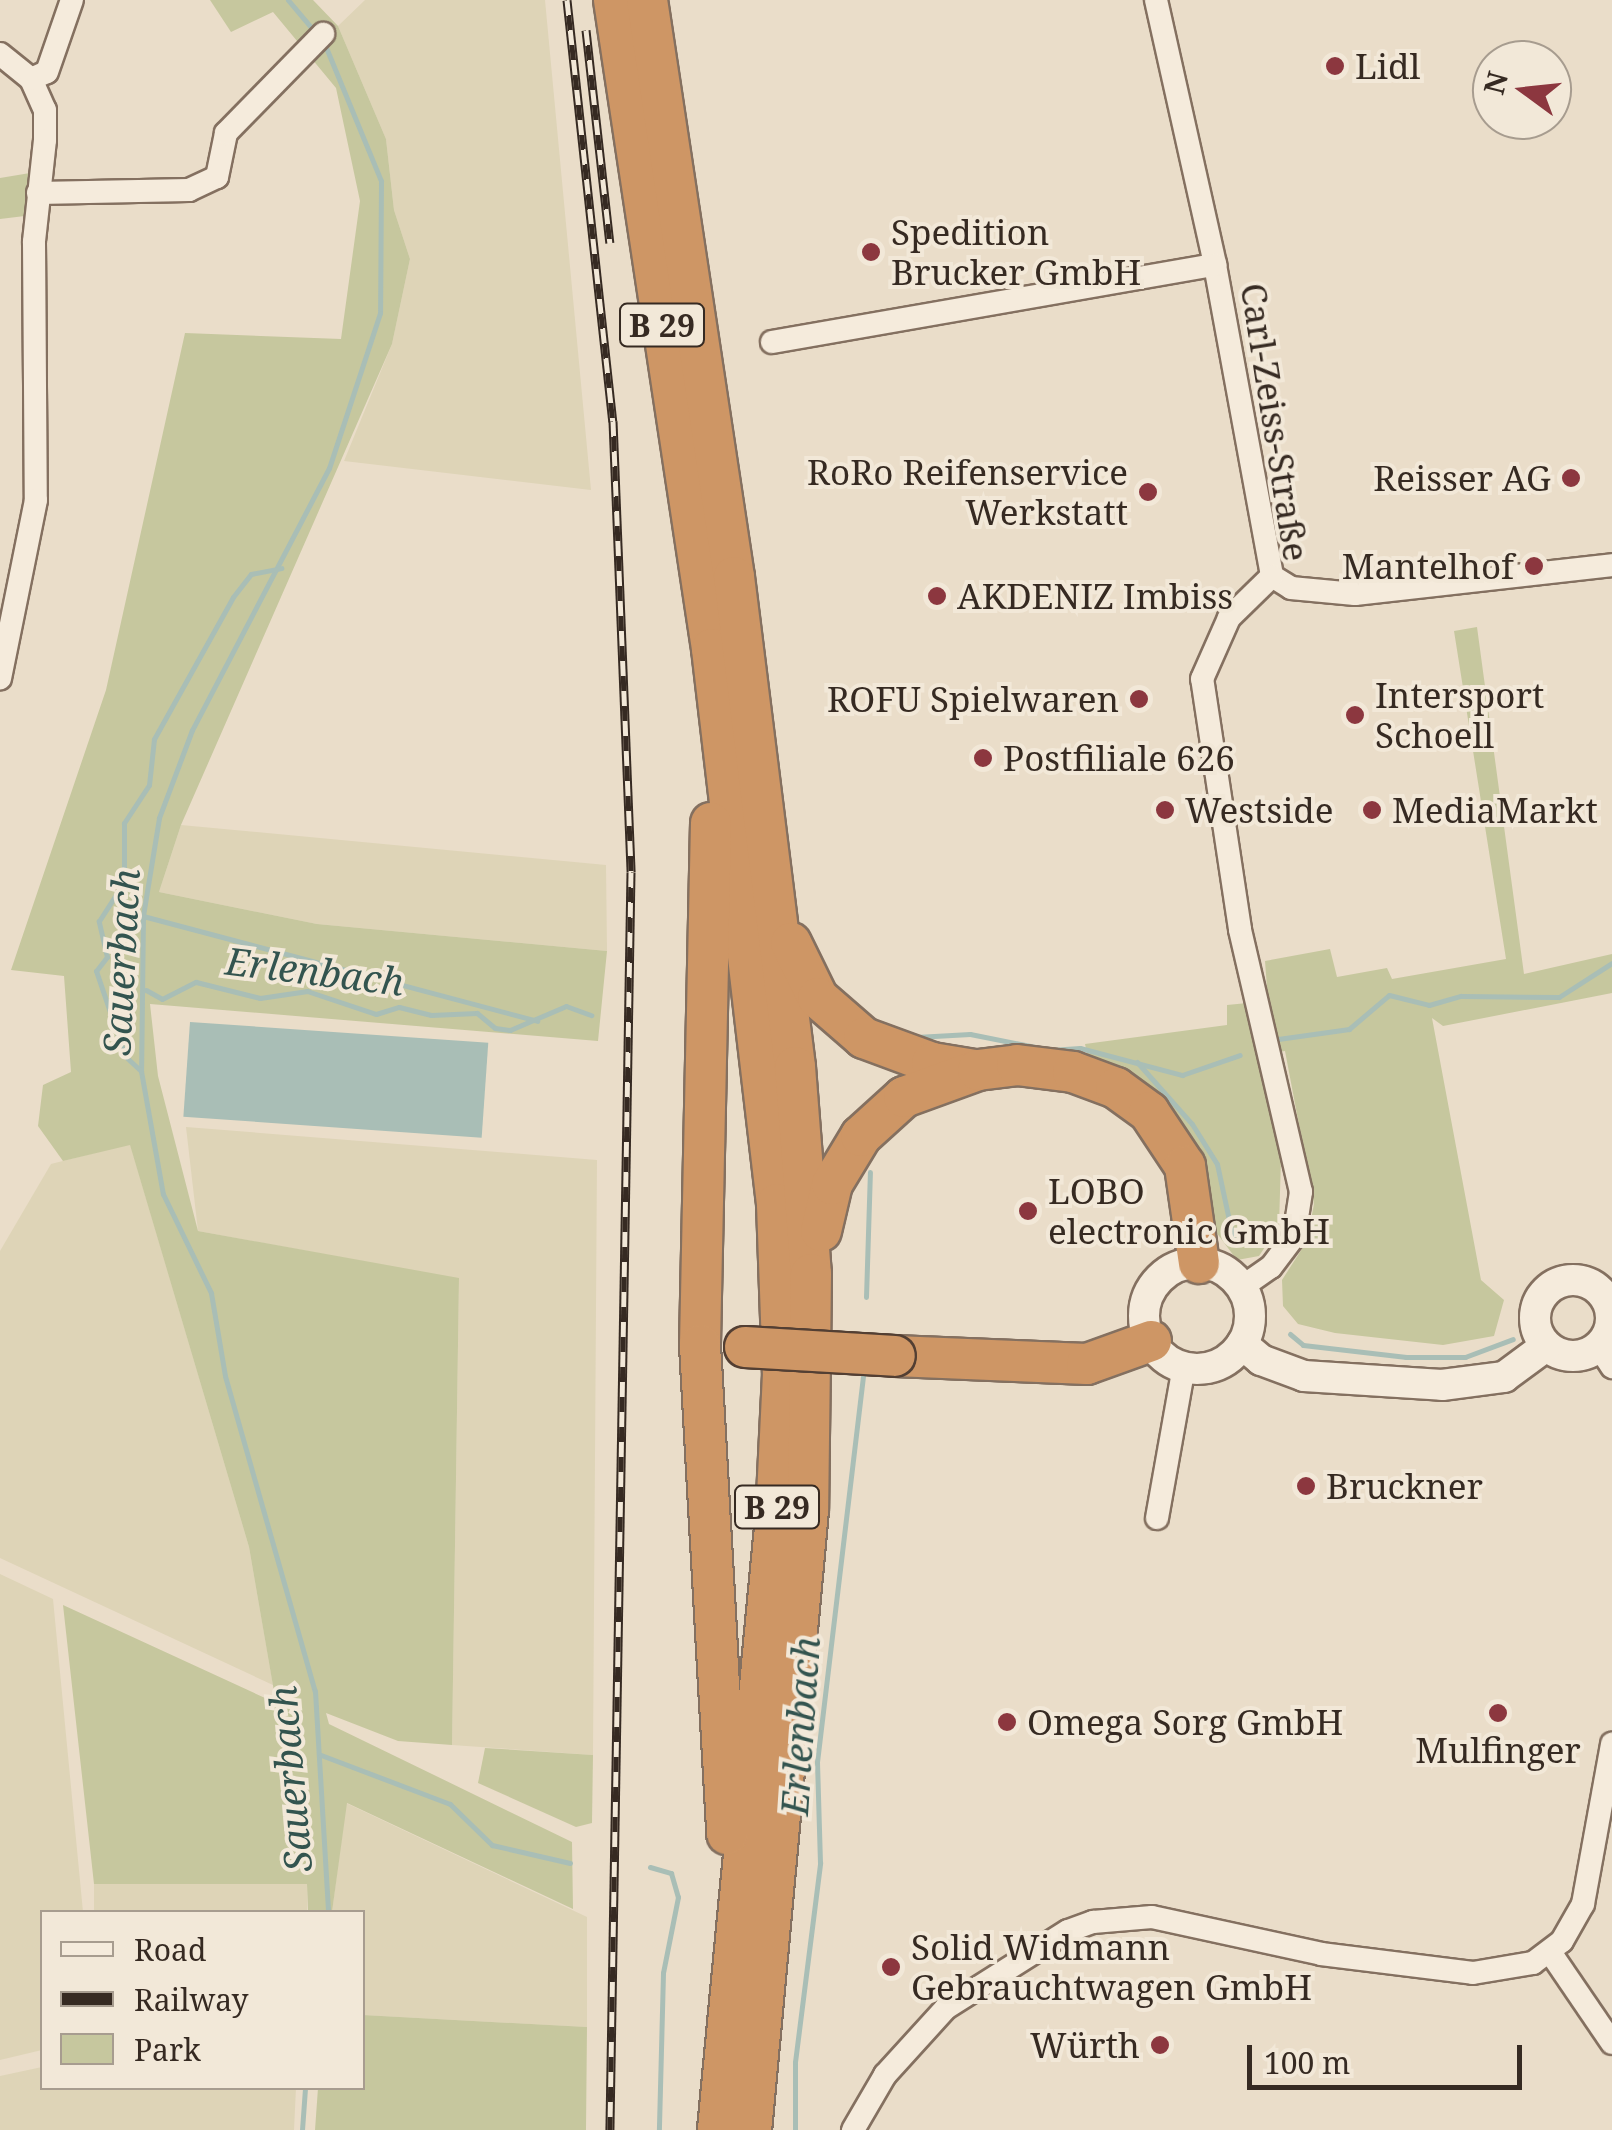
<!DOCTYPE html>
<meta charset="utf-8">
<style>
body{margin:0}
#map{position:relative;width:1612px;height:2130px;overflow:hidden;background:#eaddc9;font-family:"Noto Serif",serif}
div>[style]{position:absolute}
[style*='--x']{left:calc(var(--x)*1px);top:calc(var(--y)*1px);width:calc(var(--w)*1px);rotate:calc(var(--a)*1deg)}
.farmland>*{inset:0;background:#ded4b7;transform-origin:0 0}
.green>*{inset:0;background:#c6c79e}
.water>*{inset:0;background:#a9beb6;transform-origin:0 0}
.stream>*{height:5px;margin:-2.5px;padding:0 2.5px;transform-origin:2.5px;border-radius:2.5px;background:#a9beb6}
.roads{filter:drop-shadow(2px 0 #847060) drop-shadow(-2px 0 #847060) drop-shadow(0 2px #847060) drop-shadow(0 -2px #847060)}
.street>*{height:22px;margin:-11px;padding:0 11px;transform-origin:11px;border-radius:11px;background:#f5ebdc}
.secondary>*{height:30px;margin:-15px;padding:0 15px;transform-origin:15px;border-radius:15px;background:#f5ebdc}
.secondary>.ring{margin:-15px;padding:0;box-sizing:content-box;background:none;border:30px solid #f5ebdc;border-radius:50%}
.highway>*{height:40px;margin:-20px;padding:0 20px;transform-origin:20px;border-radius:20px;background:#ce9665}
.rail>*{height:9px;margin-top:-4.5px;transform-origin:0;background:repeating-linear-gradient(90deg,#f2e8d8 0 15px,#362a22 0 30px);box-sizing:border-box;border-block:2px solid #362a22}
.bridges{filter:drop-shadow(2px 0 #533f33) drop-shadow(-2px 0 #533f33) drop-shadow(0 2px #533f33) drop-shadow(0 -2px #533f33)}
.highway-bridge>*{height:40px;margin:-20px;padding:0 20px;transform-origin:20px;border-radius:20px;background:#ce9665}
.dots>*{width:28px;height:28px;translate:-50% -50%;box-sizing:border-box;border:5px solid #f2e8d8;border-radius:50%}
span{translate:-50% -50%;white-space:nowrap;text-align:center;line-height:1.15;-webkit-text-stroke:8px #f2e8d8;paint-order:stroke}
.shield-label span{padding:2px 8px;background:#f2e8d8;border:2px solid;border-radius:8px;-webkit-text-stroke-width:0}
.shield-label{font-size:32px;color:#362a22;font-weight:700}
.poi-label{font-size:35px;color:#362a22}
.left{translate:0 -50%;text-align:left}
.right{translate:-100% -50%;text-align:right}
.street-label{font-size:35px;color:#362a22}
.water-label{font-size:38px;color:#33544f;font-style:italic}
.legend{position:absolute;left:40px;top:1910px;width:325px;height:180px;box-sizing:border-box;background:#f2e8d8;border:2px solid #a79c8f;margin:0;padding:12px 18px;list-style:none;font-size:30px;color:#362a22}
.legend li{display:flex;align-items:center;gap:20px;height:50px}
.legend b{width:50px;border:2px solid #a79c8f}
.north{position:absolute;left:1472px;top:40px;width:100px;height:100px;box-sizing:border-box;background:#f2e8d8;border:2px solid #a79c8f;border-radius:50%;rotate:285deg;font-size:28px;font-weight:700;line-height:40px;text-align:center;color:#362a22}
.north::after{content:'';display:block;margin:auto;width:35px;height:45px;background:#8c373f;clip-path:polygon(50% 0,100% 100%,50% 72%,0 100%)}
.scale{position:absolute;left:1247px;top:2045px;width:275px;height:45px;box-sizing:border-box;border:5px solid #362a22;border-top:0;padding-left:12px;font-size:30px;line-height:35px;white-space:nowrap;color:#362a22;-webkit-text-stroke:8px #f2e8d8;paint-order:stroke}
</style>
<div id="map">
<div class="farmland">
<i style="clip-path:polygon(365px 0,545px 0,591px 490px,344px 461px,392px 344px,410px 259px,394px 210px,386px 139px,338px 26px)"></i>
<i style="clip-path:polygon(181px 825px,606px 865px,607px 951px,317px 924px,159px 892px)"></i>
<i style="clip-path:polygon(186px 1127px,597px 1160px,593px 1755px,452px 1745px,459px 1279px,198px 1231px)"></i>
<i style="clip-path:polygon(130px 1144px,249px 1547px,273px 1685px,0 1558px,0 1251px,51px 1164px)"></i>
<i style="clip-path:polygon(0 1574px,53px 1599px,83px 1912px,42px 1912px,42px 2050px,0 2060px)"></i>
<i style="clip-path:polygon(346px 1803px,587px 1917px,587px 2027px,363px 2015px,362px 1912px,332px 1912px)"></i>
<i style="left:94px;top:1884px;width:213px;height:28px"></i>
<i style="clip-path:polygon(42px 2067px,42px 2088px,296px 2088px,294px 2130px,0 2130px,0 2076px)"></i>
</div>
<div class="green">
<i style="clip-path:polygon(210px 0,313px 0,338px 26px,386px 139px,394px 210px,410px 259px,392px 344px,181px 825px,159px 892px,317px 924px,607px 951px,598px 1041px,150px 1004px,158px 1076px,198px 1231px,459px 1278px,452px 1745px,398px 1741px,326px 1713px,329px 1724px,572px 1842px,573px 1909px,347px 1803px,332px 1912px,308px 1912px,307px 1884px,94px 1884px,63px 1605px,276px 1703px,249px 1547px,130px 1145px,63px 1161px,38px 1126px,43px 1085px,71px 1072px,64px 976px,11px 970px,106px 690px,185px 333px,341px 339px,360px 201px,336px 88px,273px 12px,231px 32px)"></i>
<i style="clip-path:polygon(36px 172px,33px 215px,0 219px,0 178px)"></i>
<i style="clip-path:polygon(1477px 627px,1524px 974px,1612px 954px,1612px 993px,1443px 1026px,1432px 1018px,1481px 1280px,1504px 1300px,1494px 1336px,1443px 1345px,1335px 1333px,1298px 1324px,1283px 1306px,1282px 1280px,1307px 1241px,1314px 1204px,1285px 1051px,1259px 1055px,1281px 1159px,1279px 1226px,1259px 1256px,1237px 1260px,1089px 1063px,1085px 1044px,1227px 1025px,1227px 1005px,1268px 1001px,1265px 961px,1330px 949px,1337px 977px,1387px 968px,1392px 979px,1506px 959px,1454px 631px)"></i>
<i style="clip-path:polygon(485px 1748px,593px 1755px,592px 1823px,576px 1827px,478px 1783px)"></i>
<i style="clip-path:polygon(363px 2015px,587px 2027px,586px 2130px,315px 2130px,318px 2088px,362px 2088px)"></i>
</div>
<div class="water">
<i style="left:190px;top:1022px;width:299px;height:95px;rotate:4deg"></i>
</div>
<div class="stream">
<i style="--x:288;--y:0;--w:42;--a:49.8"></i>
<i style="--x:325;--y:45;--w:147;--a:67.6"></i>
<i style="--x:381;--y:181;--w:132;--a:90.4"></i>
<i style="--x:380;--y:313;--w:163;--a:108.2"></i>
<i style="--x:329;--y:468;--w:296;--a:117.6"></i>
<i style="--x:192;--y:730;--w:94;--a:110.6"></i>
<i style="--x:159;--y:818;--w:99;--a:99.3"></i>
<i style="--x:143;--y:916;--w:155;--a:90.7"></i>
<i style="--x:141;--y:1071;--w:125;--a:79.9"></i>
<i style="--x:163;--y:1194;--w:110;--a:64.1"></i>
<i style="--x:211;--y:1293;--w:84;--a:80.4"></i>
<i style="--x:225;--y:1376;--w:328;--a:74.1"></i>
<i style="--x:315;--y:1691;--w:221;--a:86.6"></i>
<i style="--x:143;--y:916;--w:408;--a:14.9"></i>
<i style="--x:146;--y:990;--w:18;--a:29"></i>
<i style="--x:162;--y:999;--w:38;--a:-27"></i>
<i style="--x:196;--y:982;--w:66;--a:14"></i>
<i style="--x:260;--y:998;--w:48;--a:-8.5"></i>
<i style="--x:307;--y:991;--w:73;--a:18.4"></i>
<i style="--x:376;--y:1014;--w:24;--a:-17"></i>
<i style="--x:399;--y:1007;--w:33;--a:14"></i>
<i style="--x:431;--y:1015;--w:46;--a:-2.5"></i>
<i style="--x:477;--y:1013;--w:23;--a:40"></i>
<i style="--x:495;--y:1028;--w:15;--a:8"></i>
<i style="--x:510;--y:1030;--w:61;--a:-23.2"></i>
<i style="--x:566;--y:1006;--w:27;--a:20"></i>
<i style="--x:916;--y:1037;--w:54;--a:-3.2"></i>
<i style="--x:970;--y:1034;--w:82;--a:11.3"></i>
<i style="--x:1050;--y:1050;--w:30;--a:-4"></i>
<i style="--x:1080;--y:1048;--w:106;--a:14.8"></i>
<i style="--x:1182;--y:1075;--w:61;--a:-19"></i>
<i style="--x:1271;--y:1040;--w:79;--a:-8"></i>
<i style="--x:1349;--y:1029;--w:52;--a:-40.4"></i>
<i style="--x:1389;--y:995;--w:41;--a:14"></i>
<i style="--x:1429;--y:1005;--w:33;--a:-16"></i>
<i style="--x:1461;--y:996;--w:98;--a:0.6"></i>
<i style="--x:1559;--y:997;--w:63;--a:-32.7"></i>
<i style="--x:1137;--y:1062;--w:83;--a:48.4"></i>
<i style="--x:1192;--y:1124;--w:47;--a:58"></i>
<i style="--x:1217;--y:1164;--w:81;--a:77.9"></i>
<i style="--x:141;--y:1071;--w:22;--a:-137"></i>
<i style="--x:125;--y:1056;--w:90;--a:-108.8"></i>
<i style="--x:96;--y:971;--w:18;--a:-52"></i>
<i style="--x:107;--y:957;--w:37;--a:-103"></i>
<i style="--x:99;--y:921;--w:46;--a:-57.3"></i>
<i style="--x:124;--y:882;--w:59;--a:-90"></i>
<i style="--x:124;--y:823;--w:45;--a:-56.7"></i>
<i style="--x:149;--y:785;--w:46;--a:-83.8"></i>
<i style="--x:154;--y:739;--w:162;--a:-60.9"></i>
<i style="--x:233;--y:597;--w:29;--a:-52"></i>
<i style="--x:251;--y:574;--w:31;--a:-11"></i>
<i style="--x:866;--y:1297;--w:125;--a:-88.2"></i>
<i style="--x:1290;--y:1334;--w:17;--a:40"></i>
<i style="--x:1303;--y:1345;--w:104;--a:6.6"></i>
<i style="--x:1406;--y:1357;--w:59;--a:0"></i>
<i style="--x:1465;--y:1357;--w:51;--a:-20.6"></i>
<i style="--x:321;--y:1755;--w:138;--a:20.8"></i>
<i style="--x:450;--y:1804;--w:59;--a:44.3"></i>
<i style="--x:492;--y:1845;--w:80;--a:13"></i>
<i style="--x:650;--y:1867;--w:22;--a:16"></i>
<i style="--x:671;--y:1873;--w:25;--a:74"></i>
<i style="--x:678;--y:1897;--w:77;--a:101.2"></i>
<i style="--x:663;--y:1973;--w:157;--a:91.5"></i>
<i style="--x:302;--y:2130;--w:42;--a:-85.9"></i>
<i style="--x:795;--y:2130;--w:68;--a:-90"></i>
<i style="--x:795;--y:2062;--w:201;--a:-82.8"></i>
<i style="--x:820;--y:1863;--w:101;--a:-91.7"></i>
<i style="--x:817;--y:1762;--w:397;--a:-83.2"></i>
</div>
<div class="roads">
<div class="street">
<i style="--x:1156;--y:0;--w:271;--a:77.4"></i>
<i style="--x:1215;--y:265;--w:316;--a:79.6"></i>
<i style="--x:0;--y:54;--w:40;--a:39"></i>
<i style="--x:31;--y:79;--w:34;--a:66"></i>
<i style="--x:45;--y:110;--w:30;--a:90"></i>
<i style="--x:45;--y:140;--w:103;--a:96.2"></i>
<i style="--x:34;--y:242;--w:258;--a:89.6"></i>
<i style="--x:36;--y:500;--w:182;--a:101.4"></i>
<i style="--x:31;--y:79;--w:17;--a:-24"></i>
<i style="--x:47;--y:72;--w:76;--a:-70.9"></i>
<i style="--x:38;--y:193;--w:151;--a:-1.1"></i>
<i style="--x:189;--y:190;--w:31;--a:-25"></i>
<i style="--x:217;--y:177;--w:45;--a:-78.4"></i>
<i style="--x:226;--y:133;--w:139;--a:-45.6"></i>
<i style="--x:772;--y:342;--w:450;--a:-9.9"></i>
<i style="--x:1272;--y:576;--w:22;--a:32"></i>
<i style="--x:1291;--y:588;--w:64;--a:5.4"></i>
<i style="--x:1355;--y:594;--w:259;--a:-6.4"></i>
<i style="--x:1242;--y:1287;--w:35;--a:-35"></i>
<i style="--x:1271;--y:1267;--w:38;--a:-53"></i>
<i style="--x:1294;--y:1237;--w:46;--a:-81.2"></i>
<i style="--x:1301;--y:1192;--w:270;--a:-103.1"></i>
<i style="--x:1240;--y:929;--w:253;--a:-98.6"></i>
<i style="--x:1202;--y:679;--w:67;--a:-66.1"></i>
<i style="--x:1229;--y:618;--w:60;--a:-44.3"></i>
<i style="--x:1599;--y:1347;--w:24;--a:57"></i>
<i style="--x:1157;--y:1518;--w:153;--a:-79.9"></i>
<i style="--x:1550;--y:1952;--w:110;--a:55.7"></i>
<i style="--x:853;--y:2130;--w:64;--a:-59.8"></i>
<i style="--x:885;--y:2075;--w:91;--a:-47.7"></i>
<i style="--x:946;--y:2008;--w:144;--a:-32.3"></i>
<i style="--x:1068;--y:1931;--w:27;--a:-20"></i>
<i style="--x:1093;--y:1922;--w:59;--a:-4.8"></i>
<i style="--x:1152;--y:1917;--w:173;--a:12.3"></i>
<i style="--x:1321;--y:1954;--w:153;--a:7.1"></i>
<i style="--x:1473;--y:1973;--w:61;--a:-9.5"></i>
<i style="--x:1533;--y:1963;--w:36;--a:-37"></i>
<i style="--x:1562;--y:1941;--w:43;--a:-60.4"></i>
<i style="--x:1583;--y:1904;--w:163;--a:-79.7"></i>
</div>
<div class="secondary">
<i class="ring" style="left:1144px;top:1263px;width:76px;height:76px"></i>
<i class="ring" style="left:1535px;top:1280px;width:46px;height:46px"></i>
<i style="--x:1242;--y:1344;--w:25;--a:40"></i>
<i style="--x:1261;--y:1360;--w:46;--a:20.4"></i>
<i style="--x:1304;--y:1376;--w:138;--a:3.7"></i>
<i style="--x:1442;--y:1385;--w:63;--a:-7.4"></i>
<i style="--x:1504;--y:1377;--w:52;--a:-36.4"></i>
</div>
<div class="highway">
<i style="--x:614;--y:0;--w:656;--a:81.41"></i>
<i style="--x:712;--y:649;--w:559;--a:83.32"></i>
<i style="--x:777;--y:1204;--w:170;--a:88"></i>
<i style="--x:783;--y:1374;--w:143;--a:92.8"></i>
<i style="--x:776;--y:1517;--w:616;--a:95.41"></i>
<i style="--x:647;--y:0;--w:584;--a:81.43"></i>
<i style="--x:734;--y:577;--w:494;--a:82.9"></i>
<i style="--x:795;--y:1067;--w:208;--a:85.6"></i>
<i style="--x:811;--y:1274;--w:236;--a:90.7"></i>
<i style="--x:808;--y:1510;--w:623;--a:95.25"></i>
<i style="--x:711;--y:823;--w:522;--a:91.21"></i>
<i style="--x:700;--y:1345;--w:490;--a:86.8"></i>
<i style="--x:791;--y:943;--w:61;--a:63.9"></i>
<i style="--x:818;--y:998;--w:61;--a:41"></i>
<i style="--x:864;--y:1038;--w:72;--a:20.2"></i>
<i style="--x:932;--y:1063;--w:43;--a:9.5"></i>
<i style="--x:821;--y:1231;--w:48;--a:-76.8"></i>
<i style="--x:832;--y:1184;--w:56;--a:-58.9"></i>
<i style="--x:861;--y:1136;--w:58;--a:-42.2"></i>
<i style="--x:904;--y:1097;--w:79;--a:-20"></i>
<i style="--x:978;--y:1070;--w:39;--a:-7"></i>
<i style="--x:1017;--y:1065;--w:56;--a:7.1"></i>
<i style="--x:1073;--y:1072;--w:46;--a:20.4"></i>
<i style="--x:1116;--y:1088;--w:41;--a:36"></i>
<i style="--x:1149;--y:1112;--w:65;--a:56.3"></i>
<i style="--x:1185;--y:1166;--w:98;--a:81.8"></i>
<i style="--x:895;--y:1356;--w:192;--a:2.4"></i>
<i style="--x:1087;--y:1364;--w:68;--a:-19.8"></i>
</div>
</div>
<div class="rail">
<i style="--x:567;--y:0;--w:424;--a:83.8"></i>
<i style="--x:613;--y:421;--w:451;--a:87.7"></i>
<i style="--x:631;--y:872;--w:1258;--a:90.96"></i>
<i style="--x:586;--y:30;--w:214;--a:83.6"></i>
</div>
<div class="bridges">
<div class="highway-bridge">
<i style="--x:745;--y:1347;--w:150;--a:3.4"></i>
</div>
</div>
<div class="dots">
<i style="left:1335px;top:66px;background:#8c373f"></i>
<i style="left:871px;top:252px;background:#8c373f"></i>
<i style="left:1571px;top:478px;background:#8c373f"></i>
<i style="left:1148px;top:492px;background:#8c373f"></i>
<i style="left:1534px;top:566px;background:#8c373f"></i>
<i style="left:937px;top:596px;background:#8c373f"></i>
<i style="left:1139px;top:699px;background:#8c373f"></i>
<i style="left:1355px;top:715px;background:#8c373f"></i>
<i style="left:983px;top:758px;background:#8c373f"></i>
<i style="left:1165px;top:810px;background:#8c373f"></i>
<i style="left:1372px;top:810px;background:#8c373f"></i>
<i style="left:1028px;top:1211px;background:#8c373f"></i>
<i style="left:1306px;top:1486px;background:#8c373f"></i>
<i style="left:1498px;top:1713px;background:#8c373f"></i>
<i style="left:1007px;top:1722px;background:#8c373f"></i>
<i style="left:891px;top:1967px;background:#8c373f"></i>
<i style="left:1160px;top:2045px;background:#8c373f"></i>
</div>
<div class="shield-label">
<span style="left:662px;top:325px">B 29</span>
<span style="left:777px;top:1507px">B 29</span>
</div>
<div class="poi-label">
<span class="left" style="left:1355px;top:66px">Lidl</span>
<span class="left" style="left:891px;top:252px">Spedition<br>Brucker GmbH</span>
<span class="right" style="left:1128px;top:492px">RoRo Reifenservice<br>Werkstatt</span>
<span class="right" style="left:1551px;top:478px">Reisser AG</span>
<span class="right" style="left:1514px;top:566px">Mantelhof</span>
<span class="left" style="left:957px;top:596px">AKDENIZ Imbiss</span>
<span class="left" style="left:1375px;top:715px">Intersport<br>Schoell</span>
<span class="right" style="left:1119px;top:699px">ROFU Spielwaren</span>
<span class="left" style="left:1003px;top:758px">Postfiliale 626</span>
<span class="left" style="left:1185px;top:810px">Westside</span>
<span class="left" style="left:1392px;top:810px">MediaMarkt</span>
<span class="left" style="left:1048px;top:1211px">LOBO<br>electronic GmbH</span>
<span class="left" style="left:1326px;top:1486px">Bruckner</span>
<span class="left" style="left:1027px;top:1722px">Omega Sorg GmbH</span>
<span style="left:1498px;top:1750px">Mulfinger</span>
<span class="left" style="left:911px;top:1967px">Solid Widmann<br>Gebrauchtwagen GmbH</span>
<span class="right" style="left:1140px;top:2045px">Würth</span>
</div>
<div class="street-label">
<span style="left:1275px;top:422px;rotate:81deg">Carl-Zeiss-Straße</span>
</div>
<div class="water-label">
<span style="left:121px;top:962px;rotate:-87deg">Sauerbach</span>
<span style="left:315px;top:971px;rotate:7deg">Erlenbach</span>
<span style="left:800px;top:1726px;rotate:-86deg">Erlenbach</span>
<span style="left:290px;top:1779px;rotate:-95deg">Sauerbach</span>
</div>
<ul class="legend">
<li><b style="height:12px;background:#f5ebdc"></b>Road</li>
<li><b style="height:12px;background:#362a22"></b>Railway</li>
<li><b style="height:28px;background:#c6c79e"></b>Park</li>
</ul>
<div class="north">N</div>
<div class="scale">100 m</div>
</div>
